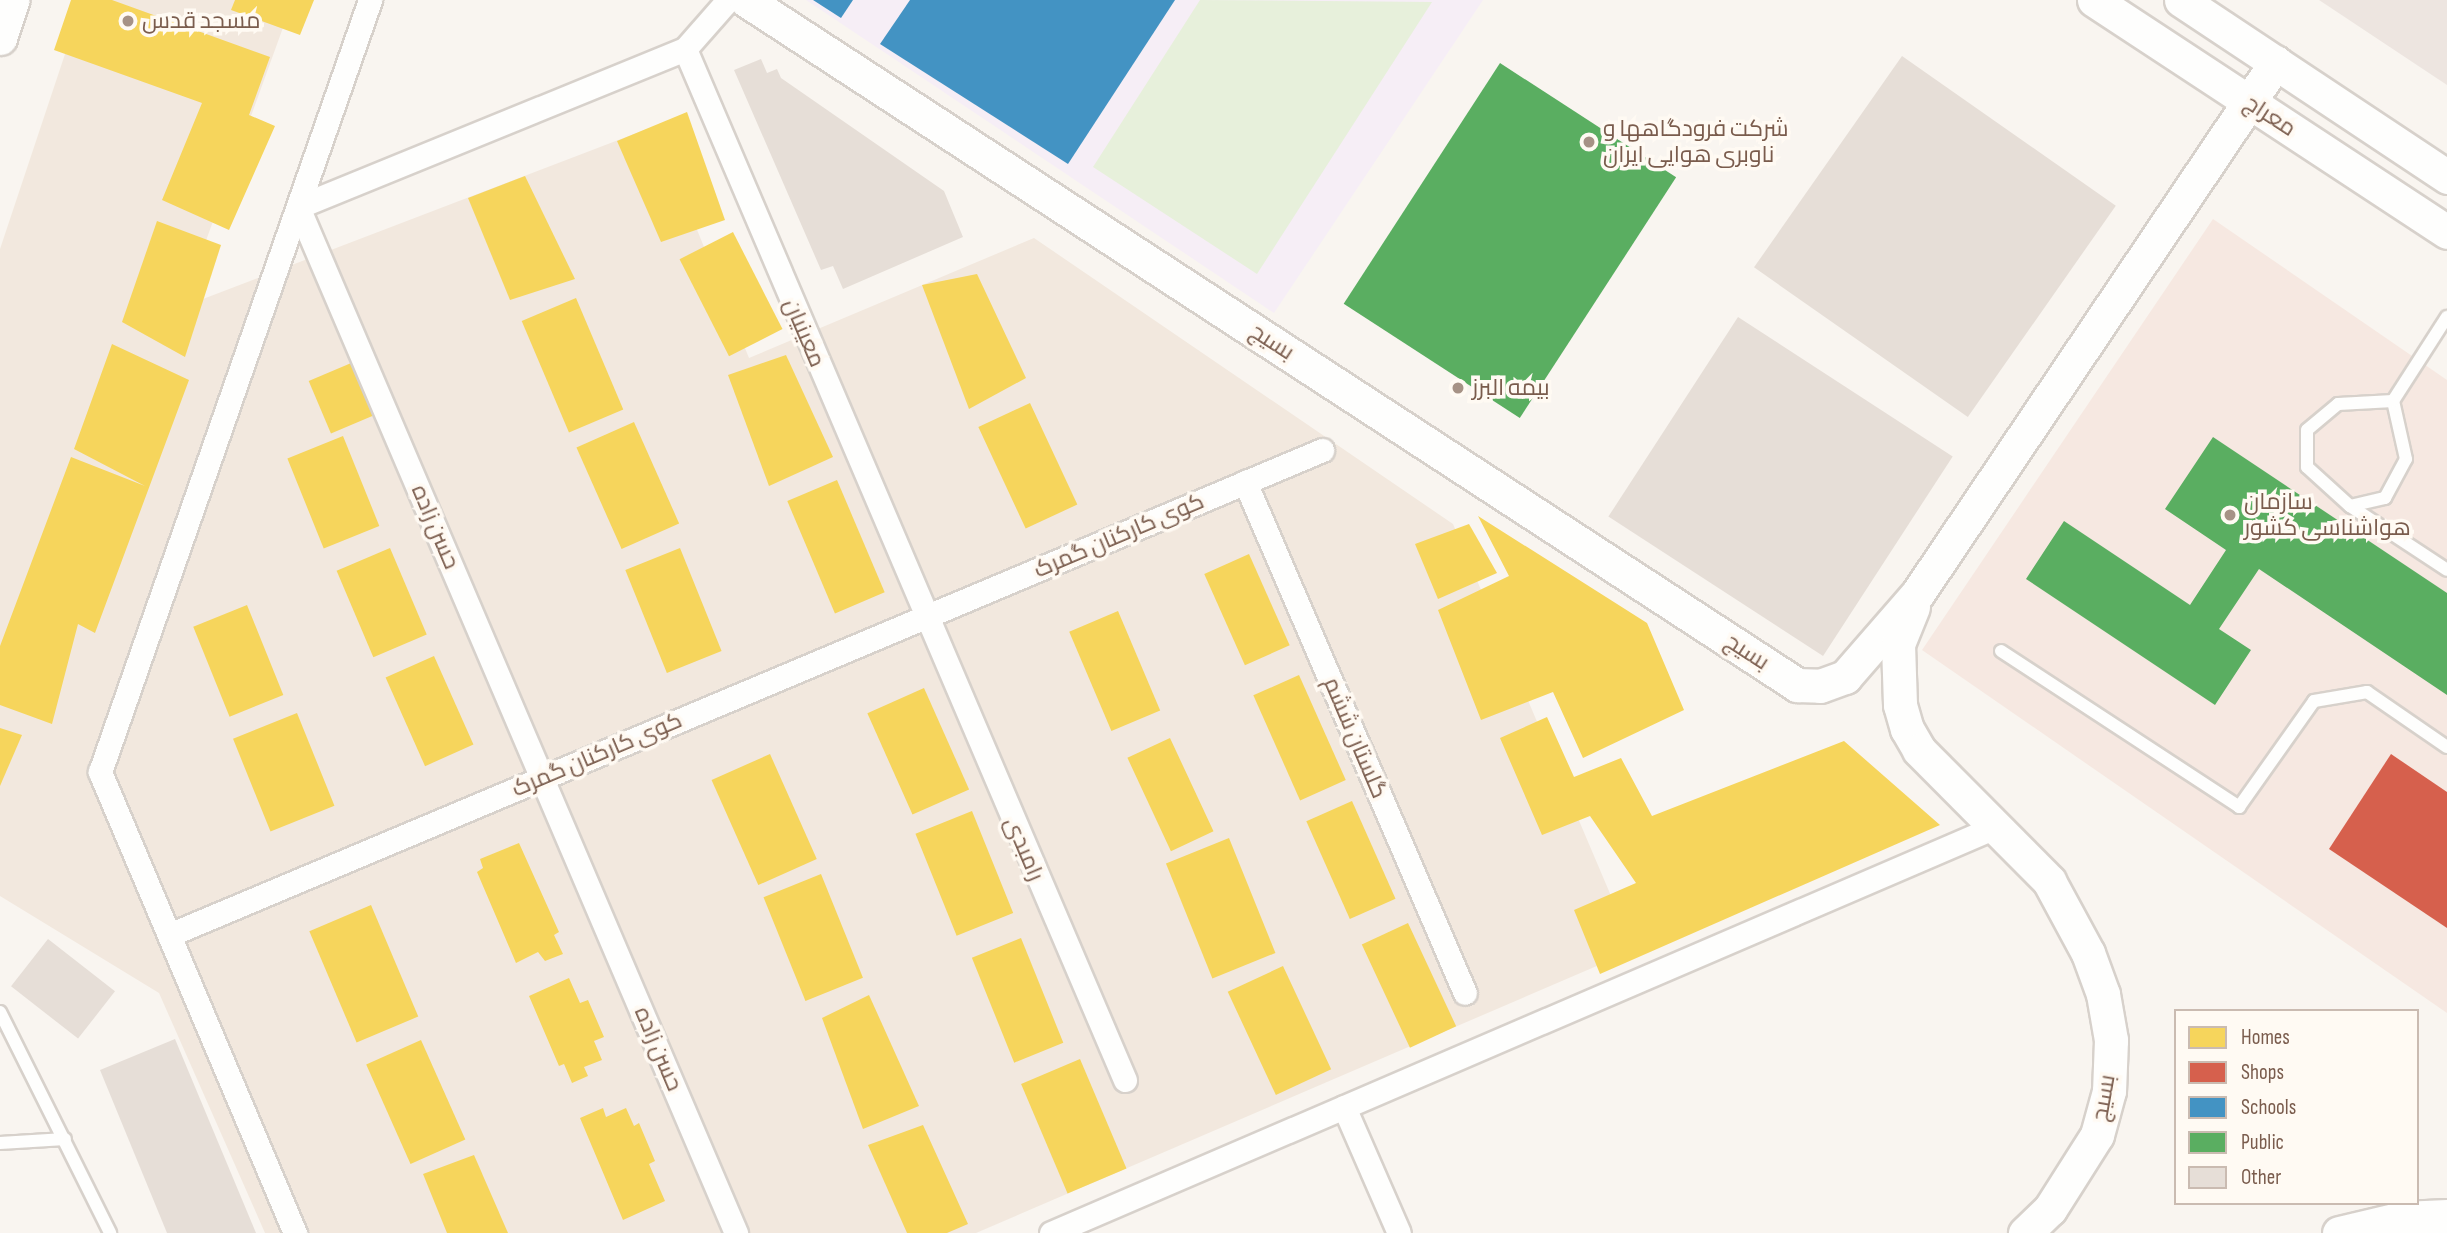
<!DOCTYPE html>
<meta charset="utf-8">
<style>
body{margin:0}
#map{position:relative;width:2447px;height:1233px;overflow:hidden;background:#f9f5f0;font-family:"Sofia Sans Condensed",Cairo,sans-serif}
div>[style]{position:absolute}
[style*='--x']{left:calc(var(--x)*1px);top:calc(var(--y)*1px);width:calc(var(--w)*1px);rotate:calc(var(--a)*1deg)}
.residential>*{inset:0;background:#f2e8de}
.commercial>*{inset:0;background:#f6e8e1}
.industrial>*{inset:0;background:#ede5e0}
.education>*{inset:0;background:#f6eef6}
.green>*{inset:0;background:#e7f0db}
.homes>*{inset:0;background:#f6d55c;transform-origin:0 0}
.shops>*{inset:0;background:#d6604d}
.schools>*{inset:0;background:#4393c3}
.public>*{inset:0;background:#5aae61;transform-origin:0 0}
.building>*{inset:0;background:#e6ded7;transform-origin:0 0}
.roads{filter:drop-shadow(2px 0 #d7d1cb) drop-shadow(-2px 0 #d7d1cb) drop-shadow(0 2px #d7d1cb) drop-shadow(0 -2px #d7d1cb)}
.lane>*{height:12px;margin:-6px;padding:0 6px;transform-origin:6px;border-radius:6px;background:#fefefd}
.street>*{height:23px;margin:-11.5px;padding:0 11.5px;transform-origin:11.5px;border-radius:11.5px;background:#fefefd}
.secondary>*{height:33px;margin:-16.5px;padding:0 16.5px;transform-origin:16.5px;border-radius:16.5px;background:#fefefd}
.dots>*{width:19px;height:19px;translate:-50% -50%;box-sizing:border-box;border:4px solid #fffaf3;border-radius:50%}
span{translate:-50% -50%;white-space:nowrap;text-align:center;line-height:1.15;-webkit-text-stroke:7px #fffaf3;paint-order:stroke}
.poi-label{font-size:23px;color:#7a5c4d}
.left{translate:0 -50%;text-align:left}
.street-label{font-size:23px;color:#7a5c4d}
.legend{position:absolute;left:2174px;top:1009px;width:245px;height:196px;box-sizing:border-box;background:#fffaf3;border:2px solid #cabbb1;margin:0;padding:9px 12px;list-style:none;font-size:21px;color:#7a5c4d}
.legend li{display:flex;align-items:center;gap:14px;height:35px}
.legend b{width:35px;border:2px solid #cabbb1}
</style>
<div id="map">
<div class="residential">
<i style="clip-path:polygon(83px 0,293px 0,182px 307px,655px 126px,749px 358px,1034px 238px,1453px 524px,1634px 950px,976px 1233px,265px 1233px,159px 993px,0 896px,0 249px)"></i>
</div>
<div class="commercial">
<i style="clip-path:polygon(2213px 219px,2447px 380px,2447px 1013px,1922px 650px)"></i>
</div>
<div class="industrial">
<i style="clip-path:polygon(2319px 0,2447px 0,2447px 85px)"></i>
</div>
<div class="education">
<i style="clip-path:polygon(806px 0,1483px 0,1274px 313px)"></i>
</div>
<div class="green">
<i style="clip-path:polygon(1200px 0,1432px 2px,1257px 274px,1093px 167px)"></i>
</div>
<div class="homes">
<i style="clip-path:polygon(71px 0,112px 0,270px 57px,249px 115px,275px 126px,229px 230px,162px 200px,202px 103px,54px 50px)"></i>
<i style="clip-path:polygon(235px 0,314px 0,300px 35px,231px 10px)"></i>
<i style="clip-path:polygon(687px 112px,725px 220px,661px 242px,617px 141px)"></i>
<i style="clip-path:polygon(525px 176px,575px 279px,510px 300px,468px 198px)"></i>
<i style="clip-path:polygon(157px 221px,221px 245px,185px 357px,122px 322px)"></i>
<i style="left:733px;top:232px;width:109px;height:60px;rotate:63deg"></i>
<i style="clip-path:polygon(977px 274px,1026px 378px,969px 409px,922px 285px)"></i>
<i style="left:576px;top:298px;width:121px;height:59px;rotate:67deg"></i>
<i style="clip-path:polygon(112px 344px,189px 380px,95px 633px,78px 624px,52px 724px,0 705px,0 646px,71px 457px,145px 486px,74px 449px)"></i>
<i style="clip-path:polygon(786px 355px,833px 457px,769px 486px,728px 375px)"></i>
<i style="left:363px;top:358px;width:57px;height:59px;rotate:67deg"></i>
<i style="left:1030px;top:403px;width:112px;height:57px;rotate:65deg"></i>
<i style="left:634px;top:422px;width:111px;height:63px;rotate:66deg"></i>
<i style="left:343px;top:436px;width:97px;height:60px;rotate:68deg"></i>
<i style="left:837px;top:480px;width:122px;height:54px;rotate:67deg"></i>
<i style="clip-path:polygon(1478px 516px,1647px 623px,1684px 710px,1583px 758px,1553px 692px,1481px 720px,1438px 610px,1509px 576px)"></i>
<i style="clip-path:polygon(1469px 524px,1497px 573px,1438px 599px,1415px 544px)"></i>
<i style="left:390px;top:548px;width:94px;height:58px;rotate:67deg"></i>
<i style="left:680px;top:548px;width:111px;height:59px;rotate:68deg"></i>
<i style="left:1249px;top:554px;width:100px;height:49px;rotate:66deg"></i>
<i style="left:247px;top:605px;width:97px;height:58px;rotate:68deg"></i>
<i style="left:1118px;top:611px;width:108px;height:53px;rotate:67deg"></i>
<i style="left:434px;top:656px;width:97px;height:53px;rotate:66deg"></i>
<i style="left:1299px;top:675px;width:115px;height:50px;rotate:66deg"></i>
<i style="left:924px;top:688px;width:111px;height:62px;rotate:66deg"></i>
<i style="left:297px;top:713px;width:100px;height:69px;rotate:68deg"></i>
<i style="clip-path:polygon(1547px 717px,1574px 777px,1621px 758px,1652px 816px,1844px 741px,1940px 825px,1600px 974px,1574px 910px,1636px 883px,1590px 816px,1542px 835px,1500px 738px)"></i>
<i style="clip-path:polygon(0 728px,22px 735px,0 786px)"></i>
<i style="left:1170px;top:738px;width:103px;height:47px;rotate:65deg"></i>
<i style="left:770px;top:754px;width:115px;height:64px;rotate:66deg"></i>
<i style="left:1352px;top:801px;width:107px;height:50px;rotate:66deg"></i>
<i style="left:972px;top:811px;width:110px;height:61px;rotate:68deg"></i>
<i style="left:1229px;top:838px;width:124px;height:68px;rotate:68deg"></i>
<i style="clip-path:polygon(519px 843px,559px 932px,554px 935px,563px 954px,545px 961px,538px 952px,516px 963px,477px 872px,483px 868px,480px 859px)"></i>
<i style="left:821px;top:874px;width:112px;height:62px;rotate:68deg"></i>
<i style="left:371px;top:905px;width:121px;height:67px;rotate:67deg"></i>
<i style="left:1408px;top:923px;width:114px;height:51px;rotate:65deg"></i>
<i style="left:1021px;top:938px;width:113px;height:53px;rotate:68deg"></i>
<i style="left:1283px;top:966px;width:114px;height:61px;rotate:65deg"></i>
<i style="clip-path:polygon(569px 978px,580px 1003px,588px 1000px,604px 1037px,594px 1041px,602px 1060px,584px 1067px,588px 1076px,572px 1083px,564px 1064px,559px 1066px,529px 996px)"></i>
<i style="clip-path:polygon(869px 995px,919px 1106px,863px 1129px,822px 1018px)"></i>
<i style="left:421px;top:1040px;width:109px;height:60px;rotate:66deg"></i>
<i style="left:1080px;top:1059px;width:119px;height:64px;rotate:67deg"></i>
<i style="clip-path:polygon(603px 1108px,606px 1117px,626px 1108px,634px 1126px,639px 1123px,655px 1161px,649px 1164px,665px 1201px,623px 1220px,580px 1118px)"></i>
<i style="clip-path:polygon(923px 1125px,968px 1224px,947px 1233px,907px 1233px,868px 1145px)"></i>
<i style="clip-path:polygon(474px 1155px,508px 1233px,447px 1233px,423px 1174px)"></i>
</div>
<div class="shops">
<i style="clip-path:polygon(2391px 754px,2447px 792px,2447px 928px,2329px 849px)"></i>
</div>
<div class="schools">
<i style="clip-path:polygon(813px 0,853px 0,841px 18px)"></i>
<i style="clip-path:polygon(910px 0,1175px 0,1068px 164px,880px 44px)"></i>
</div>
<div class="public">
<i style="left:1500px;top:63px;width:210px;height:287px;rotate:33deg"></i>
<i style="clip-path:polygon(2213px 437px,2447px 593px,2447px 695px,2259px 569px,2219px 629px,2251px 650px,2215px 705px,2026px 579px,2064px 521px,2190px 605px,2226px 550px,2165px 509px)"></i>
</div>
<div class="building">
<i style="left:1902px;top:56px;width:261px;height:258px;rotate:35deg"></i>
<i style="clip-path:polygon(761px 59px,767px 73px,777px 69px,781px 78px,944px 191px,963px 237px,843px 289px,833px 266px,821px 270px,734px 70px)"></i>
<i style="left:1738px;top:317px;width:256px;height:238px;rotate:33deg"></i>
<i style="left:48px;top:939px;width:85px;height:60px;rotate:38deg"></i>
<i style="clip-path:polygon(175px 1039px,256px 1233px,167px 1233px,100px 1070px)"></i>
</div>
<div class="roads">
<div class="lane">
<i style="--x:2393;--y:401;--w:55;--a:176.9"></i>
<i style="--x:2338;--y:404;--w:40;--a:140"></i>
<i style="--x:2307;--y:430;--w:37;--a:90"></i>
<i style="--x:2307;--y:467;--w:58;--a:42.2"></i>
<i style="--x:2350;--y:506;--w:36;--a:-13"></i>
<i style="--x:2385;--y:498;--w:44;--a:-61.7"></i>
<i style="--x:2406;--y:459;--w:59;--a:-102.6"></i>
<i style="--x:2393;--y:401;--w:100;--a:-57.3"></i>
<i style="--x:2350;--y:506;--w:116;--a:33.4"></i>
<i style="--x:2001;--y:651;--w:285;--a:33.2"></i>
<i style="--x:2239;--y:807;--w:130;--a:-54.7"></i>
<i style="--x:2314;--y:701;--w:54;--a:-9.6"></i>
<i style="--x:2367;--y:692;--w:97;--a:34.5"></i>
<i style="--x:0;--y:1012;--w:247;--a:63.5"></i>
<i style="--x:0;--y:1143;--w:65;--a:-3.5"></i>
</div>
<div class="street">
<i style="--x:728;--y:0;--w:65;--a:131.3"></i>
<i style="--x:685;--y:49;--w:418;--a:157.8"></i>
<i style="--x:298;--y:207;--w:1116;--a:66.88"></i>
<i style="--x:685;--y:49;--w:1121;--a:66.89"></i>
<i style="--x:1245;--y:482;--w:556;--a:66.71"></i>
<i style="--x:169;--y:935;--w:1251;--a:-22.81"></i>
<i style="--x:1344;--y:1107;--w:137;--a:66.4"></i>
<i style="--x:295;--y:1233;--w:501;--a:-112.93"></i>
<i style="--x:100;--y:772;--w:818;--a:-70.72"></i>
<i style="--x:1051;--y:1233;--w:1028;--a:-23.27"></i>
</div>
<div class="secondary">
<i style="--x:746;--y:0;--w:1255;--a:33.09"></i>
<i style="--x:1797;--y:685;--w:23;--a:2"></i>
<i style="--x:1820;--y:686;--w:27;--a:-20"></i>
<i style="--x:1845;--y:677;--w:111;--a:-49"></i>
<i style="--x:1918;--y:593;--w:640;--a:-56.01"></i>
<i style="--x:2094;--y:0;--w:422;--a:33.3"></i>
<i style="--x:2181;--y:0;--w:320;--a:33.6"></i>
<i style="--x:0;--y:38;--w:40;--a:-72"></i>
<i style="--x:1913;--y:607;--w:40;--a:112"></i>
<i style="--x:1898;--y:644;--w:61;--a:88.1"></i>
<i style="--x:1900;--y:705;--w:25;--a:74"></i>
<i style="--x:1907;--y:729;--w:24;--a:60"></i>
<i style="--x:1919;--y:750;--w:185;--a:45.2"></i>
<i style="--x:2049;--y:881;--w:82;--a:61.6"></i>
<i style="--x:2088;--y:953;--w:44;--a:69.9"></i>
<i style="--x:2103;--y:994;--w:47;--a:80.1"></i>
<i style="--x:2111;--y:1040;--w:51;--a:92.2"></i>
<i style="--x:2109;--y:1091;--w:46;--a:105.3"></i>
<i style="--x:2097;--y:1135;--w:88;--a:122.4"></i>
<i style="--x:2050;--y:1209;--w:35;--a:136"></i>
<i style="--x:2339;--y:1233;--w:66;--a:-13.2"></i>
<i style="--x:2403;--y:1218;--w:44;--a:-2.6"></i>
</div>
</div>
<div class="dots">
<i style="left:128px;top:21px;background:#a69286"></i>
<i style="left:1589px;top:142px;background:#a69286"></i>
<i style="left:1458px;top:388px;background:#a69286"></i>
<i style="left:2230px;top:515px;background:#a69286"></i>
</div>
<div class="poi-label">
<span class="left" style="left:142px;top:21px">مسجد قدس</span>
<span class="left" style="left:1603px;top:142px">شرکت فرودگاهها و<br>ناوبری هوایی ایران</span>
<span class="left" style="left:1472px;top:388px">بیمه البرز</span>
<span class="left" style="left:2244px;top:515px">سازمان<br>هواشناسی کشور</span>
</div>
<div class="street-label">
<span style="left:2270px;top:116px;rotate:33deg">معراج</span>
<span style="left:804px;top:333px;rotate:67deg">معینیان</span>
<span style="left:1272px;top:342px;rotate:33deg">بسیج</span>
<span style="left:435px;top:527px;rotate:67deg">حسن زاده</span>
<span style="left:1119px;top:536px;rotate:-23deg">کوی کارکنان گمرک</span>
<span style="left:1747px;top:652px;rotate:33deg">بسیج</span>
<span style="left:1355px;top:738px;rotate:67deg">گلستان ششم</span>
<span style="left:597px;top:755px;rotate:-23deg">کوی کارکنان گمرک</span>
<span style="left:1024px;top:849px;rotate:67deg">رامبدی</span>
<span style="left:658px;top:1049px;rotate:67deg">حسن زاده</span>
<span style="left:2104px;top:1098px;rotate:-80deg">بسیج</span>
</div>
<ul class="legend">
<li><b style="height:19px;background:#f6d55c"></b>Homes</li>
<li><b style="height:19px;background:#d6604d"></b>Shops</li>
<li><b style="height:19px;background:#4393c3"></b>Schools</li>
<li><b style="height:19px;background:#5aae61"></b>Public</li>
<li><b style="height:19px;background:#e6ded7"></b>Other</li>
</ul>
</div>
